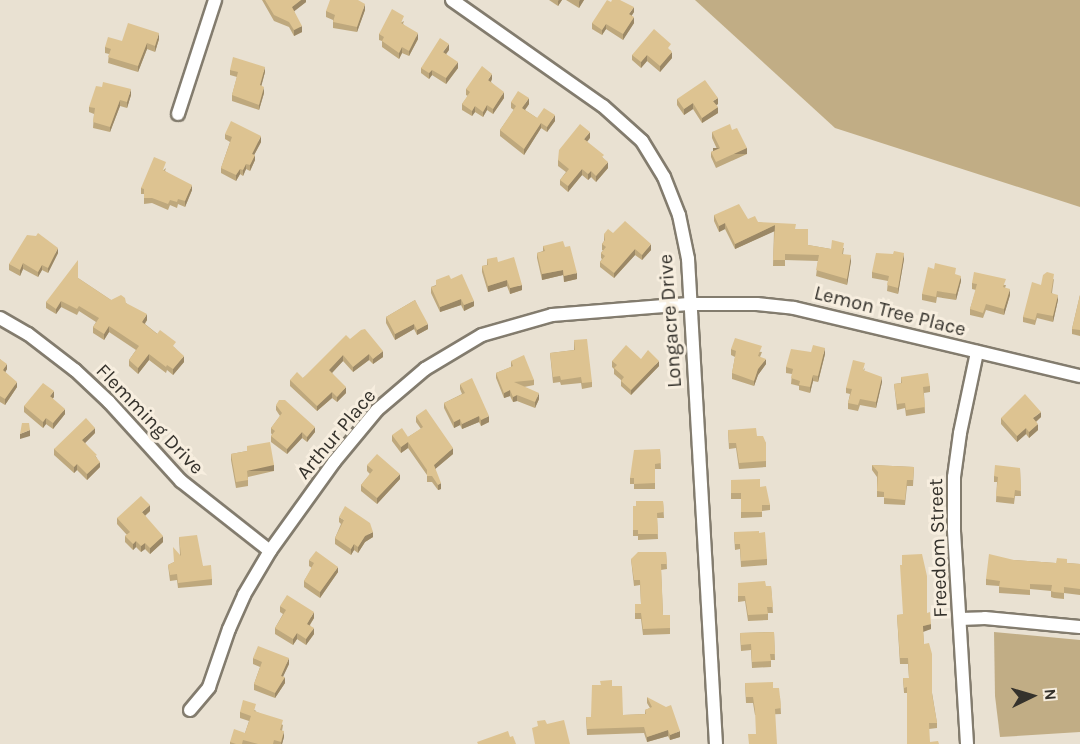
<!DOCTYPE html>
<style>
body{margin:0}
#map{position:relative;width:1080px;height:744px;overflow:hidden;background:#e9e1d2;font-family:Karla,sans-serif}
div>[style]{position:absolute}
[style*='--x']{left:calc(var(--x)*1px);top:calc(var(--y)*1px);width:calc(var(--w)*1px);rotate:calc(var(--a)*1deg)}
.green>*{inset:0;background:#c1ad85}
.roads{filter:drop-shadow(2px 0 #837c6e) drop-shadow(-2px 0 #837c6e) drop-shadow(0 2px #837c6e) drop-shadow(0 -2px #837c6e)}
.minor>*{height:12px;margin:-6px;padding:0 6px;transform-origin:6px;border-radius:6px;background:#fff}
.wall>*{inset:0;background:#bea87d}
.shaded-wall>*{inset:0;background:#9b8866;transform-origin:0 0}
.building>*{inset:0;background:#ddc391}
span{translate:-50% -50%;white-space:nowrap;text-align:center;line-height:1.15;-webkit-text-stroke:6px #f7eedf;paint-order:stroke}
.street-label{font-size:20px;color:#35322c}
.north{position:absolute;left:1002px;top:666px;width:60px;height:60px;-webkit-text-stroke:4px #f7eedf;paint-order:stroke;rotate:85deg;font-size:16px;font-weight:700;line-height:24px;text-align:center;color:#35322c}
.north::after{content:'';display:block;margin:auto;width:21px;height:27px;background:#35322c;clip-path:polygon(50% 0,100% 100%,50% 72%,0 100%)}
</style>
<div id="map">
<div class="green">
<i style="clip-path:polygon(695px 0,1080px 0,1080px 207px,835px 128px)"></i>
<i style="clip-path:polygon(994px 632px,1080px 640px,1080px 732px,1000px 737px,995px 696px)"></i>
</div>
<div class="roads">
<div class="minor">
<i style="--x:452;--y:0;--w:184;--a:35.1"></i>
<i style="--x:603;--y:106;--w:52;--a:41.9"></i>
<i style="--x:642;--y:141;--w:42;--a:58.6"></i>
<i style="--x:664;--y:177;--w:41;--a:68.5"></i>
<i style="--x:679;--y:215;--w:45;--a:78.4"></i>
<i style="--x:688;--y:259;--w:486;--a:86.7"></i>
<i style="--x:178;--y:114;--w:120;--a:-72"></i>
<i style="--x:0;--y:318;--w:32;--a:30"></i>
<i style="--x:28;--y:334;--w:59;--a:37.5"></i>
<i style="--x:75;--y:370;--w:47;--a:43.3"></i>
<i style="--x:109;--y:402;--w:107;--a:47.7"></i>
<i style="--x:181;--y:481;--w:113;--a:38.2"></i>
<i style="--x:960;--y:619;--w:25;--a:-2"></i>
<i style="--x:985;--y:618;--w:95;--a:5.4"></i>
<i style="--x:190;--y:710;--w:30;--a:-50"></i>
<i style="--x:209;--y:687;--w:61;--a:-71"></i>
<i style="--x:229;--y:629;--w:37;--a:-66"></i>
<i style="--x:244;--y:595;--w:51;--a:-59.4"></i>
<i style="--x:270;--y:551;--w:110;--a:-54.3"></i>
<i style="--x:334;--y:462;--w:67;--a:-50.4"></i>
<i style="--x:377;--y:410;--w:63;--a:-40.5"></i>
<i style="--x:425;--y:369;--w:66;--a:-30.8"></i>
<i style="--x:482;--y:335;--w:73;--a:-15.9"></i>
<i style="--x:552;--y:315;--w:137;--a:-4.6"></i>
<i style="--x:689;--y:304;--w:68;--a:0"></i>
<i style="--x:757;--y:304;--w:37;--a:6"></i>
<i style="--x:794;--y:308;--w:294;--a:13.4"></i>
<i style="--x:967;--y:744;--w:215;--a:-93.5"></i>
<i style="--x:954;--y:529;--w:52;--a:-90"></i>
<i style="--x:954;--y:477;--w:44;--a:-82.2"></i>
<i style="--x:960;--y:433;--w:83;--a:-78.1"></i>
</div>
</div>
<div class="wall">
<i style="clip-path:polygon(262px 0,306px 0,306px 2px,294px 11px,302px 32px,294px 36px,289px 27px,274px 21px)"></i>
<i style="clip-path:polygon(549px 0,562px 0,558px 6px)"></i>
<i style="clip-path:polygon(566px 0,584px 0,579px 8px)"></i>
<i style="clip-path:polygon(365px 10px,357px 32px,333px 28px,333px 20px,326px 17px,326px 11px)"></i>
<i style="clip-path:polygon(634px 12px,631px 16px,634px 23px,623px 40px,606px 29px,602px 35px,592px 29px,592px 23px)"></i>
<i style="clip-path:polygon(404px 21px,403px 24px,418px 39px,409px 56px,402px 53px,399px 59px,382px 47px,382px 41px,379px 40px,379px 34px)"></i>
<i style="clip-path:polygon(159px 39px,155px 52px,147px 49px,138px 72px,108px 63px,109px 54px,105px 53px,105px 47px,122px 41px)"></i>
<i style="clip-path:polygon(449px 50px,446px 54px,458px 68px,446px 84px,432px 75px,429px 79px,421px 73px,421px 68px)"></i>
<i style="clip-path:polygon(670px 50px,672px 58px,660px 72px,647px 61px,641px 68px,632px 60px,632px 55px,671px 50px)"></i>
<i style="clip-path:polygon(230px 70px,265px 72px,261px 86px,264px 93px,259px 110px,232px 101px,232px 95px,237px 77px,230px 75px)"></i>
<i style="clip-path:polygon(492px 79px,491px 82px,504px 98px,493px 114px,487px 110px,483px 117px,475px 112px,472px 116px,462px 110px,462px 104px,468px 96px,466px 95px,466px 89px)"></i>
<i style="clip-path:polygon(131px 95px,127px 108px,120px 106px,110px 132px,93px 128px,94px 114px,89px 112px,89px 107px)"></i>
<i style="clip-path:polygon(677px 99px,718px 104px,716px 105px,718px 113px,702px 123px,693px 109px,684px 115px,677px 105px)"></i>
<i style="clip-path:polygon(511px 102px,529px 104px,525px 110px,537px 118px,555px 121px,547px 132px,541px 128px,524px 155px,500px 136px,500px 130px,514px 110px,511px 108px)"></i>
<i style="clip-path:polygon(732px 130px,747px 154px,716px 168px,711px 157px,711px 152px,717px 149px,712px 138px,712px 132px)"></i>
<i style="clip-path:polygon(225px 134px,261px 142px,254px 155px,255px 160px,250px 171px,246px 169px,243px 176px,240px 174px,236px 181px,221px 173px,221px 168px,230px 142px,225px 139px)"></i>
<i style="clip-path:polygon(590px 138px,587px 142px,604px 159px,608px 168px,596px 182px,591px 177px,588px 180px,582px 175px,568px 192px,560px 185px,560px 180px,566px 172px,558px 166px,558px 160px)"></i>
<i style="clip-path:polygon(166px 168px,165px 171px,192px 190px,185px 207px,178px 204px,177px 208px,170px 205px,168px 210px,152px 203px,144px 204px,144px 194px,141px 194px,141px 188px)"></i>
<i style="clip-path:polygon(714px 215px,748px 219px,758px 222px,795px 229px,808px 245px,831px 249px,844px 248px,843px 254px,851px 261px,847px 285px,816px 276px,818px 261px,785px 260px,785px 266px,773px 266px,774px 231px,735px 249px,725px 229px,719px 232px,714px 221px)"></i>
<i style="clip-path:polygon(613px 233px,651px 250px,642px 260px,635px 255px,614px 278px,600px 267px,600px 262px,602px 259px,601px 258px,601px 253px,603px 250px,602px 250px,602px 244px,604px 241px,604px 234px)"></i>
<i style="clip-path:polygon(543px 246px,565px 247px,577px 279px,564px 282px,563px 275px,542px 280px,537px 258px,537px 253px,543px 251px)"></i>
<i style="clip-path:polygon(58px 253px,48px 273px,42px 270px,38px 277px,23px 269px,20px 276px,9px 270px,9px 264px)"></i>
<i style="clip-path:polygon(893px 254px,904px 259px,898px 294px,887px 291px,888px 281px,872px 278px,872px 272px)"></i>
<i style="clip-path:polygon(487px 259px,498px 262px,522px 290px,510px 294px,507px 286px,488px 292px,482px 272px,482px 266px,487px 265px)"></i>
<i style="clip-path:polygon(956px 275px,961px 281px,956px 300px,937px 297px,936px 303px,922px 300px,922px 294px)"></i>
<i style="clip-path:polygon(78px 278px,111px 300px,126px 303px,147px 320px,145px 324px,175px 348px,184px 362px,173px 375px,167px 370px,166px 373px,149px 360px,138px 374px,129px 366px,129px 360px,136px 350px,109px 332px,104px 340px,93px 333px,93px 327px,96px 322px,79px 311px,77px 315px,61px 307px,56px 314px,46px 308px,46px 302px)"></i>
<i style="clip-path:polygon(451px 279px,474px 306px,464px 311px,461px 305px,440px 312px,431px 293px,431px 287px)"></i>
<i style="clip-path:polygon(1054px 279px,1052px 293px,1058px 300px,1053px 322px,1037px 318px,1035px 325px,1023px 322px,1023px 317px,1041px 285px)"></i>
<i style="clip-path:polygon(972px 283px,1006px 285px,1005px 288px,1010px 295px,1004px 315px,986px 310px,983px 318px,970px 315px,970px 309px,976px 290px,972px 289px)"></i>
<i style="clip-path:polygon(1080px 295px,1080px 336px,1072px 334px,1072px 329px)"></i>
<i style="clip-path:polygon(415px 300px,428px 329px,417px 335px,414px 329px,395px 340px,386px 323px,386px 317px)"></i>
<i style="clip-path:polygon(350px 339px,383px 357px,373px 364px,369px 360px,353px 372px,343px 361px,332px 373px,346px 393px,337px 402px,332px 398px,317px 411px,290px 386px,290px 380px,303px 378px)"></i>
<i style="clip-path:polygon(574px 340px,592px 382px,592px 387px,582px 389px,581px 383px,561px 385px,560px 382px,553px 383px,550px 353px,574px 350px)"></i>
<i style="clip-path:polygon(731px 349px,762px 352px,760px 357px,766px 364px,758px 375px,754px 386px,732px 379px,732px 373px,735px 357px,731px 355px)"></i>
<i style="clip-path:polygon(811px 352px,825px 354px,818px 382px,813px 381px,810px 393px,799px 390px,799px 386px,791px 384px,792px 374px,786px 373px,786px 367px)"></i>
<i style="clip-path:polygon(0 359px,7px 369px,5px 372px,17px 387px,5px 405px,0 402px)"></i>
<i style="clip-path:polygon(641px 359px,659px 366px,631px 395px,621px 386px,621px 380px,614px 374px,614px 369px,612px 367px,612px 361px)"></i>
<i style="clip-path:polygon(511px 361px,534px 380px,534px 385px,524px 387px,539px 399px,535px 408px,517px 401px,513px 402px,510px 396px,504px 398px,496px 378px,496px 373px,511px 367px)"></i>
<i style="clip-path:polygon(865px 368px,864px 371px,882px 382px,876px 408px,860px 405px,858px 411px,848px 409px,848px 403px,850px 394px,846px 393px,846px 388px)"></i>
<i style="clip-path:polygon(901px 377px,930px 386px,930px 392px,924px 393px,925px 413px,906px 416px,905px 408px,897px 410px,894px 384px,901px 383px)"></i>
<i style="clip-path:polygon(460px 384px,489px 422px,481px 426px,479px 422px,462px 429px,460px 425px,454px 428px,444px 408px,444px 403px,462px 394px,460px 389px)"></i>
<i style="clip-path:polygon(54px 397px,52px 399px,65px 414px,53px 429px,46px 424px,43px 428px,24px 412px,24px 406px)"></i>
<i style="clip-path:polygon(276px 405px,315px 432px,307px 442px,302px 438px,287px 454px,271px 442px,271px 436px,272px 435px,271px 433px,271px 428px,280px 416px,276px 410px)"></i>
<i style="clip-path:polygon(416px 416px,453px 454px,435px 469px,441px 489px,438px 490px,432px 482px,427px 482px,427px 475px,408px 448px,401px 453px,392px 441px,392px 435px,408px 437px,421px 429px,416px 422px)"></i>
<i style="clip-path:polygon(1041px 417px,1036px 422px,1038px 430px,1029px 438px,1026px 434px,1017px 442px,1001px 424px,1001px 418px)"></i>
<i style="clip-path:polygon(728px 430px,757px 436px,766px 443px,766px 467px,739px 469px,736px 448px,729px 449px)"></i>
<i style="clip-path:polygon(95px 433px,85px 443px,97px 458px,100px 467px,87px 480px,77px 470px,74px 473px,54px 455px,54px 449px)"></i>
<i style="clip-path:polygon(247px 446px,274px 471px,248px 477px,248px 486px,236px 488px,231px 460px,231px 454px,247px 451px)"></i>
<i style="clip-path:polygon(660px 449px,661px 469px,655px 469px,655px 489px,634px 489px,634px 484px,630px 484px,630px 478px)"></i>
<i style="clip-path:polygon(367px 465px,400px 479px,377px 504px,361px 491px,361px 485px,370px 474px,367px 471px)"></i>
<i style="clip-path:polygon(872px 465px,914px 467px,913px 486px,907px 486px,905px 505px,884px 504px,884px 497px,877px 497px,877px 477px,872px 470px)"></i>
<i style="clip-path:polygon(1020px 468px,1021px 496px,1015px 496px,1014px 504px,996px 502px,997px 482px,994px 482px,994px 476px)"></i>
<i style="clip-path:polygon(731px 480px,760px 487px,770px 505px,770px 510px,762px 511px,762px 517px,741px 518px,741px 499px,731px 499px)"></i>
<i style="clip-path:polygon(663px 501px,664px 518px,657px 518px,658px 539px,638px 540px,638px 536px,633px 536px,633px 530px)"></i>
<i style="clip-path:polygon(150px 511px,145px 516px,163px 542px,150px 554px,145px 549px,141px 552px,136px 547px,133px 550px,125px 542px,125px 536px,127px 535px,117px 524px,117px 518px)"></i>
<i style="clip-path:polygon(339px 517px,373px 537px,365px 542px,358px 553px,354px 550px,351px 555px,335px 544px,335px 538px,341px 524px,339px 522px)"></i>
<i style="clip-path:polygon(734px 532px,767px 559px,767px 565px,741px 567px,740px 549px,735px 550px)"></i>
<i style="clip-path:polygon(179px 537px,203px 566px,212px 579px,212px 585px,178px 588px,177px 580px,170px 581px,168px 565px,174px 562px,180px 555px)"></i>
<i style="clip-path:polygon(666px 552px,667px 569px,661px 570px,663px 615px,670px 615px,670px 634px,643px 635px,641px 619px,635px 619px,635px 610px,641px 604px,640px 585px,634px 586px,631px 559px)"></i>
<i style="clip-path:polygon(309px 560px,338px 572px,320px 598px,304px 587px,304px 581px,312px 568px,309px 566px)"></i>
<i style="clip-path:polygon(1014px 560px,1056px 563px,1067px 563px,1080px 564px,1080px 595px,1064px 593px,1064px 599px,1054px 598px,1051px 597px,1051px 591px,1030px 589px,1030px 595px,999px 593px,999px 586px,986px 585px,986px 579px)"></i>
<i style="clip-path:polygon(738px 583px,766px 586px,771px 586px,773px 613px,768px 613px,768px 620px,748px 621px,745px 601px,738px 602px)"></i>
<i style="clip-path:polygon(280px 606px,314px 618px,310px 625px,314px 634px,306px 645px,297px 639px,293px 645px,275px 634px,275px 628px,283px 614px,280px 612px)"></i>
<i style="clip-path:polygon(927px 613px,931px 629px,923px 631px,924px 644px,937px 723px,937px 728px,929px 729px,907px 744px,907px 693px,904px 693px,903px 678px,909px 678px,908px 664px,900px 664px,897px 615px)"></i>
<i style="clip-path:polygon(774px 632px,775px 660px,771px 660px,771px 667px,752px 668px,751px 650px,741px 651px,740px 633px)"></i>
<i style="clip-path:polygon(253px 658px,289px 664px,283px 676px,285px 683px,275px 698px,254px 690px,254px 684px,260px 667px,253px 664px)"></i>
<i style="clip-path:polygon(745px 683px,773px 688px,780px 697px,781px 714px,755px 715px,753px 703px,746px 703px)"></i>
<i style="clip-path:polygon(601px 685px,612px 686px,623px 715px,645px 714px,645px 710px,650px 708px,647px 703px,647px 697px,680px 737px,670px 740px,668px 736px,647px 742px,644px 733px,587px 735px,586px 717px,591px 717px)"></i>
<i style="clip-path:polygon(256px 710px,255px 711px,283px 725px,282px 731px,284px 737px,282px 744px,230px 744px,230px 742px,245px 733px,249px 721px,240px 718px,240px 712px)"></i>
</div>
<div class="shaded-wall">
<i style="clip-path:polygon(301px 0,306px 0,306px 2px,292px 13px,292px 7px)"></i>
<i style="clip-path:polygon(559px 0,562px 0,558px 6px,558px 1px)"></i>
<i style="clip-path:polygon(580px 0,584px 0,579px 8px,579px 2px)"></i>
<i style="clip-path:polygon(365px 4px,365px 10px,357px 32px,357px 27px)"></i>
<i style="clip-path:polygon(634px 7px,634px 12px,629px 20px,629px 14px)"></i>
<i style="clip-path:polygon(634px 17px,634px 23px,623px 40px,623px 34px)"></i>
<i style="clip-path:polygon(606px 24px,606px 29px,602px 35px,602px 30px)"></i>
<i style="clip-path:polygon(302px 26px,302px 32px,294px 36px,294px 30px)"></i>
<i style="clip-path:polygon(159px 33px,159px 39px,155px 52px,155px 46px)"></i>
<i style="clip-path:polygon(418px 33px,418px 39px,409px 56px,409px 51px)"></i>
<i style="clip-path:polygon(147px 43px,147px 49px,138px 72px,138px 66px)"></i>
<i style="clip-path:polygon(449px 44px,449px 50px,443px 58px,443px 52px)"></i>
<i style="clip-path:polygon(402px 47px,402px 53px,399px 59px,399px 53px)"></i>
<i style="clip-path:polygon(672px 52px,672px 58px,660px 72px,660px 66px)"></i>
<i style="clip-path:polygon(647px 55px,647px 61px,641px 68px,641px 62px)"></i>
<i style="clip-path:polygon(458px 62px,458px 68px,446px 84px,446px 78px)"></i>
<i style="clip-path:polygon(265px 67px,265px 72px,260px 91px,260px 85px)"></i>
<i style="clip-path:polygon(432px 70px,432px 75px,429px 79px,429px 73px)"></i>
<i style="clip-path:polygon(492px 74px,492px 79px,488px 86px,488px 80px)"></i>
<i style="clip-path:polygon(264px 87px,264px 93px,259px 110px,259px 105px)"></i>
<i style="clip-path:polygon(131px 89px,131px 95px,127px 108px,127px 102px)"></i>
<i style="clip-path:polygon(504px 92px,504px 98px,493px 114px,493px 109px)"></i>
<i style="clip-path:polygon(529px 98px,529px 104px,522px 114px,522px 108px)"></i>
<i style="clip-path:polygon(718px 98px,718px 104px,713px 107px,713px 101px)"></i>
<i style="clip-path:polygon(120px 100px,120px 106px,110px 132px,110px 127px)"></i>
<i style="clip-path:polygon(693px 103px,693px 109px,684px 115px,684px 109px)"></i>
<i style="clip-path:polygon(487px 105px,487px 110px,483px 117px,483px 112px)"></i>
<i style="clip-path:polygon(475px 106px,475px 112px,472px 116px,472px 111px)"></i>
<i style="clip-path:polygon(718px 107px,718px 113px,702px 123px,702px 118px)"></i>
<i style="clip-path:polygon(555px 115px,555px 121px,547px 132px,547px 127px)"></i>
<i style="clip-path:polygon(541px 123px,541px 128px,524px 155px,524px 149px)"></i>
<i style="clip-path:polygon(590px 132px,590px 138px,584px 145px,584px 139px)"></i>
<i style="clip-path:polygon(261px 136px,261px 142px,252px 159px,252px 154px)"></i>
<i style="left:747px;top:148px;width:6px;height:34px;rotate:90deg"></i>
<i style="clip-path:polygon(255px 155px,255px 160px,250px 171px,250px 165px)"></i>
<i style="clip-path:polygon(608px 162px,608px 168px,596px 182px,596px 176px)"></i>
<i style="clip-path:polygon(246px 164px,246px 169px,243px 176px,243px 170px)"></i>
<i style="clip-path:polygon(240px 169px,240px 174px,236px 181px,236px 175px)"></i>
<i style="clip-path:polygon(582px 169px,582px 175px,568px 192px,568px 186px)"></i>
<i style="clip-path:polygon(591px 171px,591px 177px,588px 180px,588px 174px)"></i>
<i style="clip-path:polygon(192px 185px,192px 190px,185px 207px,185px 201px)"></i>
<i style="clip-path:polygon(725px 223px,725px 229px,719px 232px,719px 226px)"></i>
<i style="clip-path:polygon(775px 225px,775px 231px,735px 249px,735px 244px)"></i>
<i style="clip-path:polygon(651px 244px,651px 250px,642px 260px,642px 255px)"></i>
<i style="clip-path:polygon(58px 248px,58px 253px,48px 273px,48px 268px)"></i>
<i style="clip-path:polygon(635px 249px,635px 255px,614px 278px,614px 273px)"></i>
<i style="clip-path:polygon(904px 253px,904px 259px,898px 294px,898px 288px)"></i>
<i style="clip-path:polygon(851px 255px,851px 261px,847px 285px,847px 279px)"></i>
<i style="clip-path:polygon(23px 263px,23px 269px,20px 276px,20px 270px)"></i>
<i style="clip-path:polygon(42px 265px,42px 270px,38px 277px,38px 272px)"></i>
<i style="clip-path:polygon(563px 270px,563px 275px,542px 280px,542px 274px)"></i>
<i style="clip-path:polygon(577px 273px,577px 279px,564px 282px,564px 276px)"></i>
<i style="clip-path:polygon(961px 276px,961px 281px,956px 300px,956px 294px)"></i>
<i style="clip-path:polygon(507px 280px,507px 286px,488px 292px,488px 286px)"></i>
<i style="clip-path:polygon(522px 285px,522px 290px,510px 294px,510px 288px)"></i>
<i style="clip-path:polygon(1010px 289px,1010px 295px,1004px 315px,1004px 309px)"></i>
<i style="clip-path:polygon(1058px 295px,1058px 300px,1053px 322px,1053px 316px)"></i>
<i style="clip-path:polygon(461px 299px,461px 305px,440px 312px,440px 307px)"></i>
<i style="clip-path:polygon(61px 301px,61px 307px,56px 314px,56px 309px)"></i>
<i style="clip-path:polygon(474px 301px,474px 306px,464px 311px,464px 305px)"></i>
<i style="clip-path:polygon(147px 314px,147px 320px,142px 327px,142px 322px)"></i>
<i style="clip-path:polygon(414px 324px,414px 329px,395px 340px,395px 334px)"></i>
<i style="clip-path:polygon(428px 324px,428px 329px,417px 335px,417px 330px)"></i>
<i style="clip-path:polygon(109px 326px,109px 332px,104px 340px,104px 334px)"></i>
<i style="clip-path:polygon(825px 348px,825px 354px,818px 382px,818px 376px)"></i>
<i style="clip-path:polygon(383px 351px,383px 357px,373px 364px,373px 359px)"></i>
<i style="clip-path:polygon(149px 354px,149px 360px,138px 374px,138px 368px)"></i>
<i style="clip-path:polygon(369px 354px,369px 360px,353px 372px,353px 367px)"></i>
<i style="clip-path:polygon(343px 355px,343px 361px,329px 376px,329px 370px)"></i>
<i style="clip-path:polygon(184px 356px,184px 362px,173px 375px,173px 369px)"></i>
<i style="clip-path:polygon(766px 359px,766px 364px,758px 375px,754px 386px,754px 381px,758px 369px)"></i>
<i style="clip-path:polygon(659px 361px,659px 366px,631px 395px,631px 390px)"></i>
<i style="clip-path:polygon(7px 364px,7px 369px,3px 376px,3px 370px)"></i>
<i style="clip-path:polygon(813px 375px,813px 381px,810px 393px,810px 387px)"></i>
<i style="clip-path:polygon(882px 377px,882px 382px,876px 408px,876px 402px)"></i>
<i style="clip-path:polygon(17px 382px,17px 387px,5px 405px,5px 399px)"></i>
<i style="clip-path:polygon(346px 387px,346px 393px,337px 402px,337px 397px)"></i>
<i style="clip-path:polygon(510px 390px,510px 396px,504px 398px,504px 393px)"></i>
<i style="clip-path:polygon(54px 391px,54px 397px,50px 402px,50px 396px)"></i>
<i style="clip-path:polygon(332px 392px,332px 398px,317px 411px,317px 406px)"></i>
<i style="clip-path:polygon(539px 393px,539px 399px,535px 408px,535px 402px)"></i>
<i style="clip-path:polygon(517px 395px,517px 401px,513px 402px,513px 397px)"></i>
<i style="clip-path:polygon(65px 409px,65px 414px,53px 429px,53px 423px)"></i>
<i style="clip-path:polygon(1041px 412px,1041px 417px,1033px 424px,1033px 418px)"></i>
<i style="clip-path:polygon(479px 416px,479px 422px,462px 429px,462px 424px)"></i>
<i style="clip-path:polygon(489px 416px,489px 422px,481px 426px,481px 420px)"></i>
<i style="clip-path:polygon(46px 418px,46px 424px,43px 428px,43px 422px)"></i>
<i style="clip-path:polygon(460px 419px,460px 425px,454px 428px,454px 422px)"></i>
<i style="clip-path:polygon(1038px 424px,1038px 430px,1029px 438px,1029px 432px)"></i>
<i style="clip-path:polygon(315px 427px,315px 432px,307px 442px,307px 437px)"></i>
<i style="clip-path:polygon(95px 428px,95px 433px,82px 446px,82px 440px)"></i>
<i style="clip-path:polygon(1026px 428px,1026px 434px,1017px 442px,1017px 436px)"></i>
<i style="clip-path:polygon(30px 430px,30px 436px,20px 439px,20px 434px)"></i>
<i style="clip-path:polygon(302px 432px,302px 438px,287px 454px,287px 449px)"></i>
<i style="clip-path:polygon(408px 442px,408px 448px,401px 453px,401px 447px)"></i>
<i style="clip-path:polygon(453px 448px,453px 454px,434px 470px,434px 465px)"></i>
<i style="clip-path:polygon(100px 462px,100px 467px,87px 480px,87px 474px)"></i>
<i style="clip-path:polygon(77px 464px,77px 470px,74px 473px,74px 467px)"></i>
<i style="left:274px;top:465px;width:6px;height:28px;rotate:90deg"></i>
<i style="clip-path:polygon(400px 474px,400px 479px,377px 504px,377px 498px)"></i>
<i style="clip-path:polygon(441px 483px,441px 489px,438px 490px,438px 485px)"></i>
<i style="clip-path:polygon(150px 505px,150px 511px,142px 518px,142px 512px)"></i>
<i style="clip-path:polygon(373px 532px,373px 537px,365px 542px,358px 553px,358px 547px,365px 536px)"></i>
<i style="clip-path:polygon(163px 536px,163px 542px,150px 554px,150px 548px)"></i>
<i style="clip-path:polygon(136px 541px,136px 547px,133px 550px,133px 544px)"></i>
<i style="clip-path:polygon(145px 543px,145px 549px,141px 552px,141px 546px)"></i>
<i style="clip-path:polygon(354px 544px,354px 550px,351px 555px,351px 549px)"></i>
<i style="clip-path:polygon(338px 567px,338px 572px,320px 598px,320px 592px)"></i>
<i style="clip-path:polygon(314px 612px,314px 618px,307px 629px,307px 624px)"></i>
<i style="clip-path:polygon(931px 624px,931px 629px,923px 632px,923px 626px)"></i>
<i style="clip-path:polygon(314px 628px,314px 634px,306px 645px,306px 639px)"></i>
<i style="clip-path:polygon(297px 633px,297px 639px,293px 645px,293px 639px)"></i>
<i style="clip-path:polygon(289px 658px,289px 664px,281px 681px,281px 676px)"></i>
<i style="clip-path:polygon(285px 677px,285px 683px,275px 698px,275px 693px)"></i>
<i style="clip-path:polygon(668px 730px,668px 736px,647px 742px,647px 737px)"></i>
<i style="clip-path:polygon(284px 731px,284px 737px,282px 744px,281px 744px)"></i>
<i style="clip-path:polygon(680px 731px,680px 737px,670px 740px,670px 735px)"></i>
</div>
<div class="building">
<i style="clip-path:polygon(265px 0,301px 0,292px 7px,302px 26px,294px 30px,289px 22px,274px 15px)"></i>
<i style="clip-path:polygon(330px 0,358px 0,365px 4px,357px 27px,333px 22px,335px 15px,326px 11px)"></i>
<i style="clip-path:polygon(607px 0,611px 2px,612px 0,620px 0,634px 7px,629px 14px,634px 17px,623px 34px,606px 24px,602px 30px,592px 23px)"></i>
<i style="clip-path:polygon(392px 9px,404px 16px,401px 23px,418px 33px,409px 51px,402px 47px,399px 53px,382px 41px,384px 37px,379px 34px)"></i>
<i style="clip-path:polygon(128px 23px,159px 33px,155px 46px,147px 43px,138px 66px,108px 57px,111px 49px,105px 47px,108px 37px,122px 41px)"></i>
<i style="clip-path:polygon(654px 29px,671px 44px,668px 48px,672px 52px,660px 66px,647px 55px,641px 62px,632px 55px)"></i>
<i style="clip-path:polygon(440px 38px,449px 44px,443px 52px,458px 62px,446px 78px,432px 70px,429px 73px,421px 68px)"></i>
<i style="clip-path:polygon(233px 57px,265px 67px,260px 85px,264px 87px,259px 105px,232px 95px,238px 72px,230px 70px)"></i>
<i style="clip-path:polygon(482px 66px,492px 74px,488px 80px,504px 92px,493px 109px,487px 105px,483px 112px,475px 106px,472px 111px,462px 104px,470px 92px,466px 89px)"></i>
<i style="clip-path:polygon(705px 80px,718px 98px,713px 101px,718px 107px,702px 118px,693px 103px,684px 109px,677px 99px)"></i>
<i style="clip-path:polygon(103px 82px,131px 89px,127px 102px,120px 100px,110px 127px,93px 122px,95px 108px,89px 107px,96px 86px,102px 87px)"></i>
<i style="clip-path:polygon(518px 91px,529px 98px,522px 108px,537px 118px,544px 108px,555px 115px,547px 127px,541px 123px,524px 149px,500px 130px,516px 106px,511px 102px)"></i>
<i style="clip-path:polygon(231px 121px,261px 136px,252px 154px,255px 155px,250px 165px,246px 164px,243px 170px,240px 169px,236px 175px,221px 168px,232px 137px,225px 134px)"></i>
<i style="clip-path:polygon(580px 124px,590px 132px,584px 139px,604px 155px,602px 157px,608px 162px,596px 176px,591px 171px,588px 174px,582px 169px,568px 186px,560px 180px,569px 169px,558px 160px,559px 150px)"></i>
<i style="clip-path:polygon(730px 124px,732px 130px,737px 128px,747px 148px,716px 162px,711px 152px,720px 148px,712px 132px)"></i>
<i style="clip-path:polygon(154px 157px,166px 162px,163px 170px,192px 185px,185px 201px,178px 199px,177px 202px,170px 200px,168px 204px,152px 198px,144px 198px,144px 189px,141px 188px)"></i>
<i style="clip-path:polygon(739px 204px,748px 219px,755px 216px,758px 222px,796px 224px,795px 229px,808px 229px,808px 245px,831px 249px,832px 240px,844px 243px,842px 254px,851px 255px,847px 279px,816px 270px,819px 255px,785px 254px,785px 260px,773px 260px,775px 225px,735px 244px,725px 223px,719px 226px,714px 215px)"></i>
<i style="clip-path:polygon(625px 221px,651px 244px,642px 255px,635px 249px,614px 273px,600px 262px,605px 256px,601px 253px,606px 247px,602px 244px,605px 240px,604px 234px,608px 229px,613px 233px)"></i>
<i style="clip-path:polygon(38px 233px,58px 248px,48px 268px,42px 265px,38px 272px,23px 263px,20px 270px,9px 264px,27px 235px,36px 236px)"></i>
<i style="clip-path:polygon(563px 241px,565px 247px,570px 246px,577px 273px,564px 276px,563px 270px,542px 274px,537px 253px,545px 251px,543px 246px)"></i>
<i style="clip-path:polygon(894px 251px,904px 253px,898px 288px,887px 285px,889px 276px,872px 272px,876px 253px,893px 254px)"></i>
<i style="clip-path:polygon(497px 257px,498px 262px,514px 257px,522px 285px,510px 288px,507px 280px,488px 286px,482px 266px,488px 265px,487px 259px)"></i>
<i style="clip-path:polygon(78px 260px,78px 278px,111px 300px,121px 295px,125px 298px,126px 303px,147px 314px,142px 322px,157px 334px,160px 330px,176px 342px,173px 346px,184px 356px,173px 369px,167px 365px,166px 367px,149px 354px,138px 368px,129px 360px,139px 346px,109px 326px,104px 334px,93px 327px,99px 318px,79px 306px,77px 309px,61px 301px,56px 309px,46px 302px)"></i>
<i style="clip-path:polygon(935px 263px,956px 268px,955px 274px,961px 276px,956px 294px,937px 291px,936px 297px,922px 294px,928px 267px,934px 269px)"></i>
<i style="clip-path:polygon(974px 272px,1006px 279px,1003px 287px,1010px 289px,1004px 309px,986px 304px,983px 313px,970px 309px,977px 284px,972px 283px)"></i>
<i style="clip-path:polygon(1047px 272px,1054px 274px,1051px 293px,1058px 295px,1053px 316px,1037px 313px,1035px 320px,1023px 317px,1032px 282px,1041px 285px,1043px 275px)"></i>
<i style="clip-path:polygon(462px 274px,474px 301px,464px 305px,461px 299px,440px 307px,431px 287px,436px 286px,436px 280px,449px 275px,451px 279px)"></i>
<i style="clip-path:polygon(1080px 295px,1080px 330px,1072px 329px)"></i>
<i style="clip-path:polygon(415px 300px,428px 324px,417px 330px,414px 324px,395px 334px,386px 317px)"></i>
<i style="clip-path:polygon(365px 329px,383px 351px,373px 359px,369px 354px,353px 367px,343px 355px,329px 370px,346px 387px,337px 397px,332px 392px,317px 406px,290px 380px,297px 372px,303px 378px,346px 335px,350px 339px,361px 330px)"></i>
<i style="clip-path:polygon(735px 338px,762px 346px,758px 356px,766px 359px,758px 369px,754px 381px,732px 373px,736px 351px,731px 349px)"></i>
<i style="clip-path:polygon(587px 339px,592px 382px,582px 383px,581px 377px,561px 380px,560px 376px,553px 377px,550px 353px,575px 350px,574px 340px)"></i>
<i style="clip-path:polygon(626px 345px,641px 359px,648px 350px,659px 361px,631px 390px,621px 381px,624px 377px,614px 368px,617px 365px,612px 361px)"></i>
<i style="clip-path:polygon(813px 345px,825px 348px,818px 376px,813px 375px,810px 387px,799px 385px,800px 381px,791px 378px,793px 369px,786px 367px,791px 349px,811px 352px)"></i>
<i style="clip-path:polygon(524px 355px,534px 380px,514px 382px,539px 393px,535px 402px,517px 395px,513px 397px,510px 390px,504px 393px,496px 373px,513px 366px,511px 361px)"></i>
<i style="clip-path:polygon(0 359px,7px 364px,3px 370px,17px 382px,5px 399px,0 396px)"></i>
<i style="clip-path:polygon(853px 360px,865px 363px,863px 370px,882px 377px,876px 402px,860px 399px,858px 405px,848px 403px,852px 389px,846px 388px)"></i>
<i style="clip-path:polygon(928px 373px,930px 386px,923px 387px,925px 407px,906px 410px,905px 403px,897px 404px,894px 384px,902px 383px,901px 377px)"></i>
<i style="clip-path:polygon(472px 378px,489px 416px,481px 420px,479px 416px,462px 424px,460px 419px,454px 422px,444px 403px,465px 393px,460px 384px)"></i>
<i style="clip-path:polygon(43px 383px,54px 391px,50px 396px,65px 409px,53px 423px,46px 418px,43px 422px,24px 406px)"></i>
<i style="clip-path:polygon(1025px 394px,1041px 412px,1033px 418px,1038px 424px,1029px 432px,1026px 428px,1017px 436px,1001px 418px)"></i>
<i style="clip-path:polygon(279px 400px,285px 400px,315px 427px,307px 437px,302px 432px,287px 449px,271px 436px,275px 431px,271px 428px,282px 413px,276px 405px)"></i>
<i style="clip-path:polygon(426px 409px,453px 448px,434px 465px,441px 483px,438px 485px,432px 476px,427px 476px,427px 470px,408px 442px,401px 447px,392px 435px,402px 428px,408px 437px,423px 427px,416px 416px)"></i>
<i style="clip-path:polygon(86px 418px,95px 428px,82px 440px,97px 455px,95px 456px,100px 462px,87px 474px,77px 464px,74px 467px,54px 449px)"></i>
<i style="clip-path:polygon(22px 423px,29px 423px,30px 430px,20px 434px)"></i>
<i style="clip-path:polygon(756px 428px,757px 436px,763px 436px,766px 443px,766px 461px,739px 463px,736px 443px,729px 443px,728px 430px)"></i>
<i style="clip-path:polygon(270px 442px,274px 465px,247px 471px,248px 480px,236px 482px,231px 454px,247px 451px,247px 446px)"></i>
<i style="clip-path:polygon(660px 449px,661px 463px,655px 464px,655px 483px,634px 484px,634px 478px,630px 478px,634px 450px)"></i>
<i style="clip-path:polygon(377px 454px,400px 474px,377px 498px,361px 485px,373px 470px,367px 465px)"></i>
<i style="clip-path:polygon(872px 465px,914px 467px,913px 480px,907px 480px,905px 500px,884px 498px,884px 492px,877px 491px,878px 472px)"></i>
<i style="clip-path:polygon(995px 465px,1020px 468px,1021px 491px,1015px 490px,1014px 498px,996px 496px,998px 477px,994px 476px)"></i>
<i style="clip-path:polygon(760px 479px,760px 487px,766px 486px,770px 505px,762px 505px,762px 512px,741px 512px,741px 493px,731px 493px,731px 480px)"></i>
<i style="clip-path:polygon(141px 496px,150px 505px,142px 512px,163px 536px,150px 548px,145px 543px,141px 546px,136px 541px,133px 544px,125px 536px,130px 532px,117px 518px)"></i>
<i style="clip-path:polygon(636px 501px,663px 501px,664px 512px,657px 513px,658px 534px,638px 534px,638px 530px,633px 530px,633px 506px,636px 506px)"></i>
<i style="clip-path:polygon(345px 506px,370px 523px,373px 532px,365px 536px,358px 547px,354px 544px,351px 549px,335px 538px,344px 520px,339px 517px)"></i>
<i style="clip-path:polygon(759px 531px,759px 533px,765px 532px,767px 559px,741px 561px,740px 544px,735px 544px,734px 532px)"></i>
<i style="clip-path:polygon(197px 535px,203px 566px,211px 565px,212px 579px,178px 583px,177px 574px,170px 575px,168px 565px,174px 562px,173px 547px,181px 556px,179px 537px)"></i>
<i style="clip-path:polygon(316px 551px,338px 567px,320px 592px,304px 581px,314px 563px,309px 560px)"></i>
<i style="clip-path:polygon(638px 552px,666px 552px,667px 564px,661px 564px,663px 615px,670px 615px,670px 628px,643px 629px,641px 613px,635px 613px,635px 604px,641px 604px,640px 580px,634px 580px,631px 559px)"></i>
<i style="clip-path:polygon(922px 554px,927px 576px,927px 613px,930px 612px,931px 624px,923px 626px,924px 644px,929px 643px,932px 654px,932px 694px,937px 723px,929px 723px,930px 742px,938px 741px,939px 744px,907px 744px,907px 687px,904px 688px,903px 678px,909px 678px,908px 658px,900px 658px,897px 615px,903px 614px,900px 565px,902px 565px,902px 555px)"></i>
<i style="clip-path:polygon(989px 554px,1014px 560px,1056px 563px,1057px 558px,1067px 559px,1067px 563px,1080px 564px,1080px 589px,1064px 587px,1064px 593px,1054px 592px,1051px 591px,1052px 585px,1030px 584px,1030px 590px,999px 587px,1000px 581px,986px 579px)"></i>
<i style="clip-path:polygon(765px 581px,766px 586px,771px 586px,773px 607px,767px 607px,768px 614px,748px 615px,745px 596px,738px 596px,738px 583px)"></i>
<i style="clip-path:polygon(287px 595px,314px 612px,307px 624px,314px 628px,306px 639px,297px 633px,293px 639px,275px 628px,286px 610px,280px 606px)"></i>
<i style="clip-path:polygon(774px 632px,775px 654px,770px 654px,771px 661px,752px 662px,751px 644px,741px 645px,740px 633px)"></i>
<i style="clip-path:polygon(258px 646px,289px 658px,281px 676px,285px 677px,275px 693px,254px 684px,262px 662px,253px 658px)"></i>
<i style="clip-path:polygon(612px 680px,612px 686px,622px 686px,623px 715px,646px 714px,645px 710px,652px 707px,647px 697px,666px 707px,671px 705px,680px 731px,670px 735px,668px 730px,647px 737px,644px 727px,587px 729px,586px 717px,591px 717px,592px 685px,601px 685px,600px 681px)"></i>
<i style="clip-path:polygon(773px 682px,773px 688px,779px 688px,780px 697px,781px 708px,775px 709px,777px 744px,749px 744px,748px 734px,756px 734px,755px 710px,753px 697px,746px 697px,745px 683px)"></i>
<i style="clip-path:polygon(243px 700px,256px 704px,254px 711px,283px 720px,280px 730px,284px 731px,281px 742px,274px 740px,273px 744px,258px 744px,243px 740px,242px 744px,236px 744px,230px 742px,234px 729px,245px 733px,251px 716px,240px 712px)"></i>
<i style="clip-path:polygon(545px 720px,547px 724px,564px 720px,570px 744px,535px 744px,532px 728px,538px 726px,537px 721px)"></i>
<i style="clip-path:polygon(508px 731px,510px 737px,513px 736px,516px 744px,478px 744px,477px 742px)"></i>
</div>
<div class="street-label">
<span style="left:890px;top:311px;rotate:14deg">Lemon Tree Place</span>
<span style="left:670px;top:321px;rotate:-94deg">Longacre Drive</span>
<span style="left:150px;top:419px;rotate:46deg">Flemming Drive</span>
<span style="left:336px;top:434px;rotate:-50deg">Arthur Place</span>
<span style="left:938px;top:548px;rotate:-92deg">Freedom Street</span>
</div>
<div class="north">N</div>
</div>
